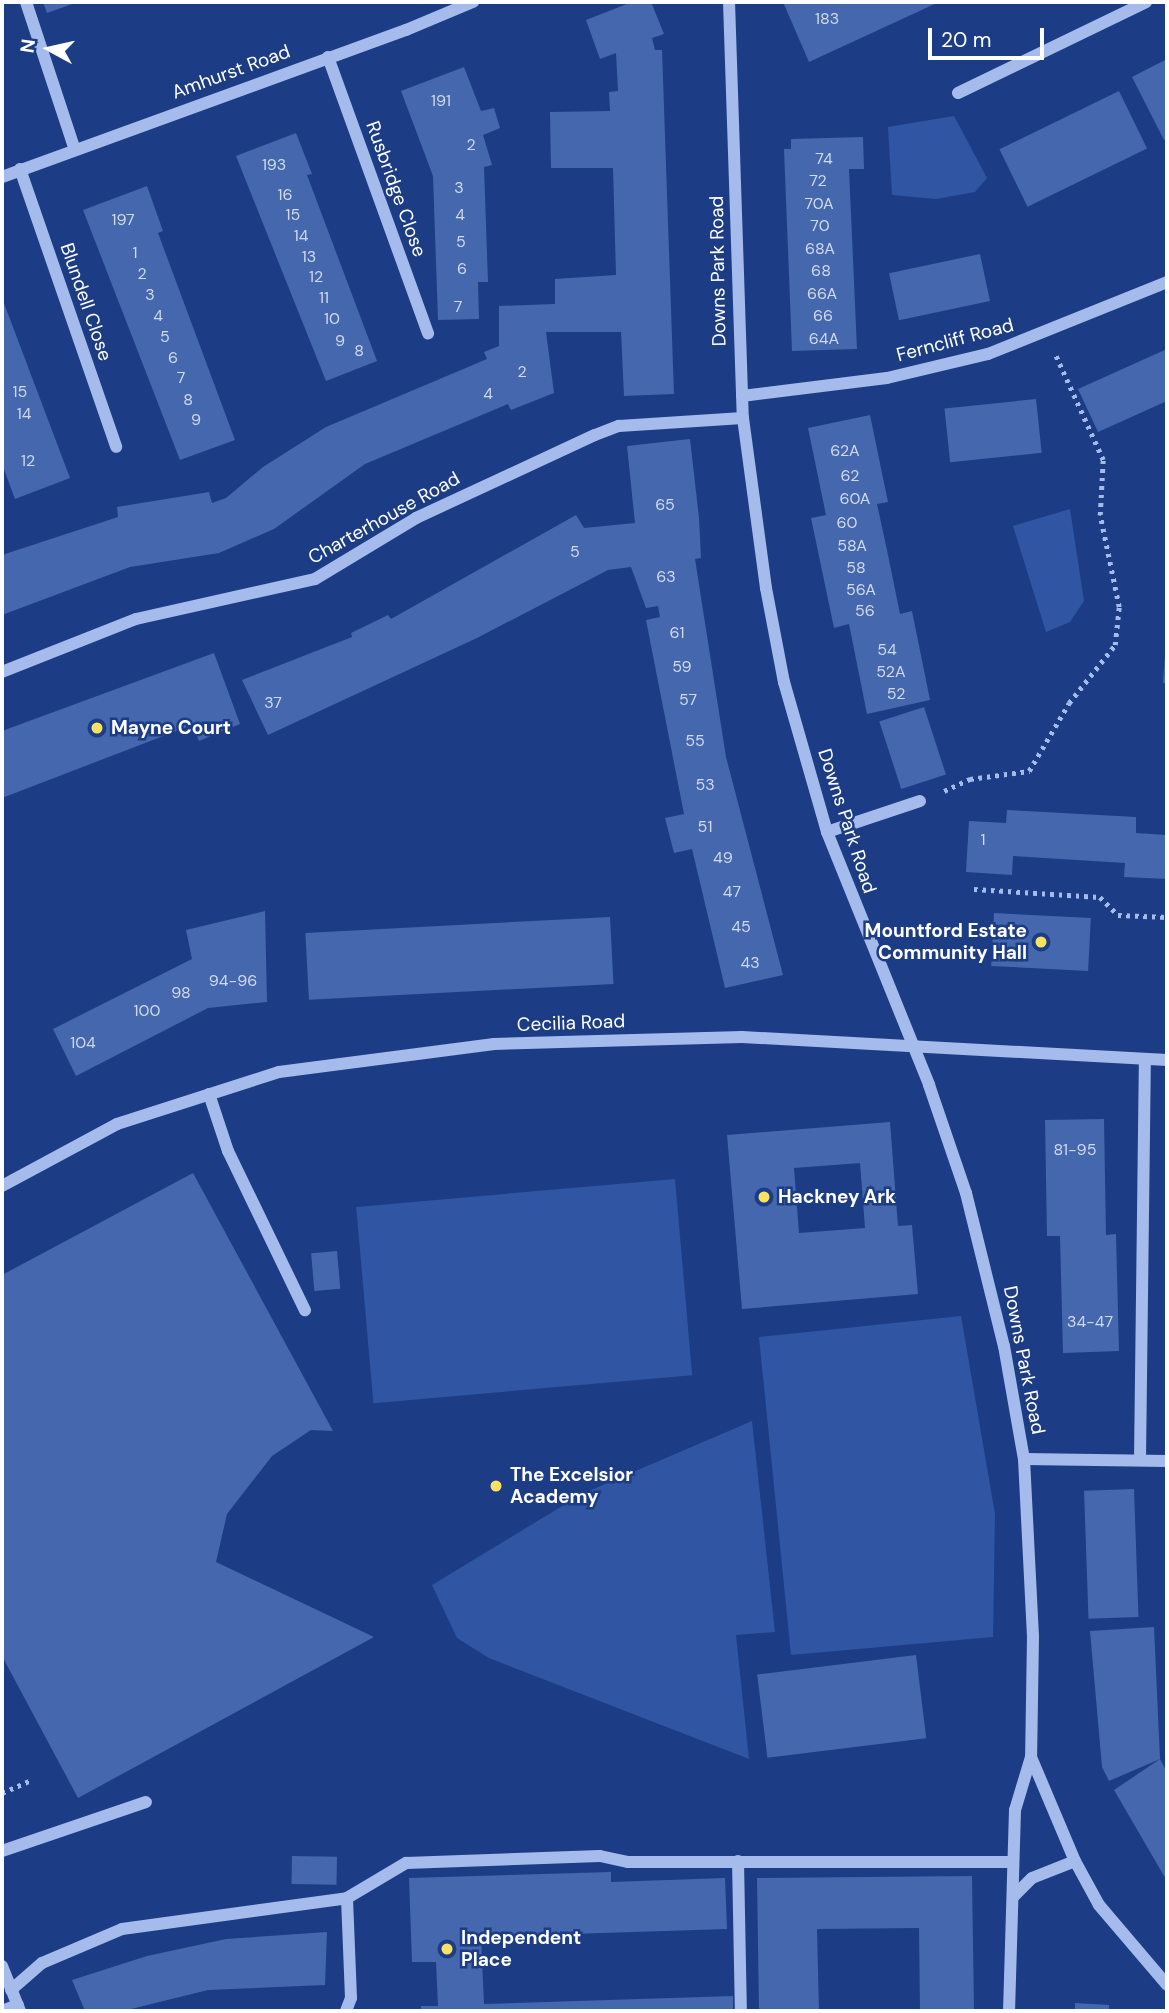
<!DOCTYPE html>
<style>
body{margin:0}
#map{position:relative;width:1169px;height:2013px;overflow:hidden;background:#1c3d85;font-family:"DM Sans",sans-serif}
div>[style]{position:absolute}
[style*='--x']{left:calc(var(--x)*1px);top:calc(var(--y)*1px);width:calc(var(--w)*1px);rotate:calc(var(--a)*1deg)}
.green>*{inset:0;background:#3055a3;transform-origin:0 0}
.building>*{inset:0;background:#4467ae;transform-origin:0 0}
.path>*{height:4.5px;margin-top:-2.25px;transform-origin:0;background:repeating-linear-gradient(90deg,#a4bbeb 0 3.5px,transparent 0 8.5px)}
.minor>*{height:12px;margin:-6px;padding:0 6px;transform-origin:6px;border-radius:6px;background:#a4bbeb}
.dots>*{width:19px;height:19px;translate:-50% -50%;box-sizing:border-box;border:4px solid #1c3d85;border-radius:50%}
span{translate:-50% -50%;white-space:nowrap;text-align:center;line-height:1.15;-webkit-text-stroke:5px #1c3d85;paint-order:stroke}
.number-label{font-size:16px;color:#d0d9eb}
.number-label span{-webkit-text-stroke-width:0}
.street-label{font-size:19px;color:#fff}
.poi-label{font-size:19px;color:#fff;font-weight:700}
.left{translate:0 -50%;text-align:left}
.right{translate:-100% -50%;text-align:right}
.frame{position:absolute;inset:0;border:4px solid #fff;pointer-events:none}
.north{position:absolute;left:14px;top:14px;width:70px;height:70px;-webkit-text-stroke:5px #1c3d85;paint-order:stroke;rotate:278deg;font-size:19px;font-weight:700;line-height:28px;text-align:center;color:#fff}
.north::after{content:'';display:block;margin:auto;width:24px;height:32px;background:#fff;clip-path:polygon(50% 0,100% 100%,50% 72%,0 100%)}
.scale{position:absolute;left:928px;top:28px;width:116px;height:32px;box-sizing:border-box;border:4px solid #fff;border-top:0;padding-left:9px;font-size:21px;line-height:24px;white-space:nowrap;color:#fff;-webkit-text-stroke:5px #1c3d85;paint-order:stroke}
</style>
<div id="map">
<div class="green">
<i style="clip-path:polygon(954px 116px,987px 178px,975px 192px,936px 199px,892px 195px,888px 127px)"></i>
<i style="clip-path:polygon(1070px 509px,1084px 601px,1070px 622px,1046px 632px,1013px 526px)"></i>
<i style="left:675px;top:1179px;width:197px;height:320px;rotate:85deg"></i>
<i style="clip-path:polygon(961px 1316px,995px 1514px,993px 1637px,791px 1655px,759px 1337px)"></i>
<i style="clip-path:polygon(752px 1421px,775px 1632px,736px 1635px,749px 1759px,489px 1658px,457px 1638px,432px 1585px,582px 1494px)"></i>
</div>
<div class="building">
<i style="clip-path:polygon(43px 2px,78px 2px,47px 13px)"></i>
<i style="clip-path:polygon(632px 2px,651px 2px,664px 34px,652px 38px,655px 50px,662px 50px,674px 394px,624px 396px,621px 332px,546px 332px,554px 393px,511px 410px,508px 404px,365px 464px,274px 529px,219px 553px,130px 567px,2px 615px,2px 555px,118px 517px,117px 507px,209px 492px,212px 503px,226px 498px,263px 467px,326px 427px,487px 359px,484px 352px,499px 346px,499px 306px,555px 304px,555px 279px,616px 275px,613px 168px,551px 168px,550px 112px,610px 111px,609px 92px,618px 91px,616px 53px,600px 59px,586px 20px)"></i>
<i style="clip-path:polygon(783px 2px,939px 2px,809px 62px)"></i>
<i style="clip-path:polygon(1167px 59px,1167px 138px,1164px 140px,1132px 77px)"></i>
<i style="clip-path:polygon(464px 67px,481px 111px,494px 108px,500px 128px,483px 135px,492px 165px,484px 167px,488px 282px,478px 282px,479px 319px,438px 320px,433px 176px,401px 91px)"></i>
<i style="left:1119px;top:91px;width:64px;height:133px;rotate:64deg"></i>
<i style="clip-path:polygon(296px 133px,312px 174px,307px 175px,377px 361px,326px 381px,236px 156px)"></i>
<i style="clip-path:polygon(863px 137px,864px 169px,849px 169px,857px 349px,792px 351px,784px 149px,791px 149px,791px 139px)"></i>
<i style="clip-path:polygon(147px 186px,163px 231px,158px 233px,235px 440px,180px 460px,83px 210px)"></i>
<i style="left:980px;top:254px;width:48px;height:93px;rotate:78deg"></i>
<i style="clip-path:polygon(2px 298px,70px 478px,15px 499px,2px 464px)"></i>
<i style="clip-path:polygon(1167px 349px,1167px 401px,1098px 432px,1078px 389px)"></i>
<i style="left:1036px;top:399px;width:54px;height:92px;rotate:84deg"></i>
<i style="clip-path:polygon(870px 415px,888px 502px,877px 504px,887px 550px,900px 614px,912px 611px,930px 700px,867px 714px,849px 624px,834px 628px,811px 518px,826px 515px,808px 428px)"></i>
<i style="clip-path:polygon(690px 439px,699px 518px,701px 558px,695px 559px,726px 757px,783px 975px,725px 988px,692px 849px,674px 853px,665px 818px,684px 814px,646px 620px,660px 617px,658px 606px,646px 608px,631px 567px,608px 570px,477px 638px,268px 735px,242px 680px,352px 637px,351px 633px,388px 615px,391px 619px,576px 515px,584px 528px,635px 523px,627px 446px)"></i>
<i style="clip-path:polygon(214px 653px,240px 724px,199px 741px,192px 725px,2px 798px,2px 731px)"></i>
<i style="clip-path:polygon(1165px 655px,1167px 655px,1167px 683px,1163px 683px)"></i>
<i style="left:924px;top:707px;width:71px;height:47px;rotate:72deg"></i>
<i style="clip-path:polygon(1007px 810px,1136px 817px,1136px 833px,1167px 835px,1167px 879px,1124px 877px,1125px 863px,1013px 856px,1012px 875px,966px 872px,969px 821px,1006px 823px)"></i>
<i style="clip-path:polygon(265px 911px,267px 1002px,208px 1008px,76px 1076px,53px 1029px,192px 959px,186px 930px)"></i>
<i style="left:994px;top:913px;width:97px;height:53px;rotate:3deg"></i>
<i style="left:610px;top:917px;width:67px;height:305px;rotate:87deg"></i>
<i style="clip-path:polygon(1104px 1119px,1106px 1235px,1116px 1234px,1119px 1351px,1063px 1353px,1060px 1236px,1047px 1236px,1045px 1120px)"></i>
<i style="clip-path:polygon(evenodd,890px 1122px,898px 1226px,912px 1225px,918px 1294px,742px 1309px,727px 1135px,890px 1122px,860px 1163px,865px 1228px,799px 1233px,794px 1168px,860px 1163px)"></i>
<i style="clip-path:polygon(193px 1173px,333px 1431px,311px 1430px,272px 1456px,227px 1514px,216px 1562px,374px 1637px,78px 1798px,2px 1656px,2px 1275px)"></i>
<i style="left:337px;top:1251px;width:38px;height:26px;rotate:85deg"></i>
<i style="left:1134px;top:1489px;width:128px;height:50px;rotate:88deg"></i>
<i style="clip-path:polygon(1154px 1627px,1160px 1759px,1109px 1781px,1102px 1767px,1090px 1631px)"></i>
<i style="left:916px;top:1655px;width:84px;height:160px;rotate:83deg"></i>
<i style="clip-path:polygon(1160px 1759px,1167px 1772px,1167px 1881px,1114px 1790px)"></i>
<i style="left:292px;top:1856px;width:45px;height:28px;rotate:1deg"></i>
<i style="clip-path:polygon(611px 1872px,611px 1882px,725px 1878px,727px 1929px,481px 1937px,484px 2004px,733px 1996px,733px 2011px,421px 2011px,421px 2006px,438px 2006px,436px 1962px,412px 1962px,409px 1878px)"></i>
<i style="clip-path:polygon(972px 1876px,974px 2011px,920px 2011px,919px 1928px,817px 1929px,819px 2011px,759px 2011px,757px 1878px)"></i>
<i style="clip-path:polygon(327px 1932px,325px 1985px,208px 1990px,123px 2011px,85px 2011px,72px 1980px,147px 1956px,226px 1939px)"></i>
<i style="clip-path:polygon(1075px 2003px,1109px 2005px,1109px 2011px,1075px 2011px)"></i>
</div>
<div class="path">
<i style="--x:944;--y:791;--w:29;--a:-25"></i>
<i style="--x:970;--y:779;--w:60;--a:-7.7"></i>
<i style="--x:1029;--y:771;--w:79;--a:-59.5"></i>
<i style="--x:1069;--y:703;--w:74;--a:-51.6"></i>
<i style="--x:1115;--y:645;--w:38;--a:-84"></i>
<i style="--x:1119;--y:607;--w:94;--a:-101.7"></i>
<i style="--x:1100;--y:515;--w:55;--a:-86.9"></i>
<i style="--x:1103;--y:460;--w:116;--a:-114.4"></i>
<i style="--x:974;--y:889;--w:126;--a:3.6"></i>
<i style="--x:1100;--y:897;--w:25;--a:45"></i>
<i style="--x:1118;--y:915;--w:49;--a:2.3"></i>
<i style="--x:2;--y:1793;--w:32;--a:-24"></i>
</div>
<div class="minor">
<i style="--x:26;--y:2;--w:156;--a:71.7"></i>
<i style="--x:729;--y:2;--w:416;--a:88.1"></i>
<i style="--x:743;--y:418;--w:172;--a:82.3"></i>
<i style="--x:766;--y:588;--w:96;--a:79.2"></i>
<i style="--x:784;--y:682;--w:156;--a:74"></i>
<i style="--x:827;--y:832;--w:273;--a:68"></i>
<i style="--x:929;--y:1085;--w:114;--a:71.1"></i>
<i style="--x:966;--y:1193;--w:158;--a:76.1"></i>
<i style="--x:1004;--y:1346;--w:115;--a:80"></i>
<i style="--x:1024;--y:1459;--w:177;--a:87.1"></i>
<i style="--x:1033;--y:1636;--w:121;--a:90.9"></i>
<i style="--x:1031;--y:1757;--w:55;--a:106.8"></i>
<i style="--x:1015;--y:1810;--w:201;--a:91.7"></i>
<i style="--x:328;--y:57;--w:294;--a:70.1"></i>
<i style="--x:958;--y:93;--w:209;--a:-25.8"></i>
<i style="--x:20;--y:169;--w:294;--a:70.9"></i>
<i style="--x:2;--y:177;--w:430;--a:-20"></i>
<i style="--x:406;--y:30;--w:73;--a:-22.7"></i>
<i style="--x:742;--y:396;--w:146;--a:-7.1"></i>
<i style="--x:887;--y:378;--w:104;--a:-13.4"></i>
<i style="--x:988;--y:354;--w:193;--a:-21.9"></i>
<i style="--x:2;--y:672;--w:144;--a:-21.6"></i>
<i style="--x:136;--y:619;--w:183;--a:-12.6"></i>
<i style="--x:315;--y:579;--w:118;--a:-31.1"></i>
<i style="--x:416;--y:518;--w:197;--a:-24.9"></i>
<i style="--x:595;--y:435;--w:26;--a:-21"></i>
<i style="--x:619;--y:426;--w:124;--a:-3.7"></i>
<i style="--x:827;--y:832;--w:98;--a:-18.4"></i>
<i style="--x:209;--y:1094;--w:60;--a:71.6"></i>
<i style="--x:228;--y:1151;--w:177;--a:64.2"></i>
<i style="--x:2;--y:1186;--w:131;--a:-28.3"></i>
<i style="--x:117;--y:1124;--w:170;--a:-17.8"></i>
<i style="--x:279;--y:1072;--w:217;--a:-7.4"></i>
<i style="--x:494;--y:1044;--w:248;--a:-1.6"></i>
<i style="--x:742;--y:1037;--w:426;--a:3.1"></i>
<i style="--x:1024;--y:1459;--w:143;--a:0.8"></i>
<i style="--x:1140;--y:1459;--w:400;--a:-89.3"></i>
<i style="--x:1031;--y:1757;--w:113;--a:67.1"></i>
<i style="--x:1075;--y:1861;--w:50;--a:61.4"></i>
<i style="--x:1099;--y:1905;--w:105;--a:49.6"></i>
<i style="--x:2;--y:1851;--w:152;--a:-18.8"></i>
<i style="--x:738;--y:1861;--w:150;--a:88.9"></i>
<i style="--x:1014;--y:1896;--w:25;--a:-45"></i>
<i style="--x:1032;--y:1878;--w:46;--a:-21.6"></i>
<i style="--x:2;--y:1966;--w:48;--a:68.2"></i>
<i style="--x:11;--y:1990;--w:41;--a:-41.1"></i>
<i style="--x:42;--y:1963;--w:87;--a:-23"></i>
<i style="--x:122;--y:1929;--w:227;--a:-7.8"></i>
<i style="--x:347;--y:1898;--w:69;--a:-30.7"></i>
<i style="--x:406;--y:1863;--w:194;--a:-2.1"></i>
<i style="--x:600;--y:1856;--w:29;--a:12"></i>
<i style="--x:628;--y:1862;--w:383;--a:0"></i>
<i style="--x:2;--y:2011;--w:17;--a:-21"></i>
<i style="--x:346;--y:2011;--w:14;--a:-69"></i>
<i style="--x:351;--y:1998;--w:100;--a:-92.3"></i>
</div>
<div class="dots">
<i style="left:97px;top:728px;background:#fbe161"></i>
<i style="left:1041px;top:942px;background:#fbe161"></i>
<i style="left:764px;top:1197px;background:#fbe161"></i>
<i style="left:496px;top:1486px;background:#fbe161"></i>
<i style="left:447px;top:1949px;background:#fbe161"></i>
</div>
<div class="number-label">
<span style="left:827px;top:19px">183</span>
<span style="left:441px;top:101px">191</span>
<span style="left:471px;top:145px">2</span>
<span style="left:824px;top:159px">74</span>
<span style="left:274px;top:165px">193</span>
<span style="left:818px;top:181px">72</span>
<span style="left:459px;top:188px">3</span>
<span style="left:285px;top:195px">16</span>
<span style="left:819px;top:204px">70A</span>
<span style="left:293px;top:215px">15</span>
<span style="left:460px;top:215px">4</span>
<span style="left:123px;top:220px">197</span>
<span style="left:820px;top:226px">70</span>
<span style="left:301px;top:236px">14</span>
<span style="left:461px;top:242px">5</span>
<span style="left:820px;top:249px">68A</span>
<span style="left:135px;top:253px">1</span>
<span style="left:309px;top:257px">13</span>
<span style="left:462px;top:269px">6</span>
<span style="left:821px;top:271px">68</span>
<span style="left:142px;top:274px">2</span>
<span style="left:316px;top:277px">12</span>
<span style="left:822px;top:294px">66A</span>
<span style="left:150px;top:295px">3</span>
<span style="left:324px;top:298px">11</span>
<span style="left:458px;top:307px">7</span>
<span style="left:158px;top:316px">4</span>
<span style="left:823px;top:316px">66</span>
<span style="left:332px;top:319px">10</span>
<span style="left:165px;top:337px">5</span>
<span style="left:824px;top:339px">64A</span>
<span style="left:340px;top:341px">9</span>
<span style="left:359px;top:351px">8</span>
<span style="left:173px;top:358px">6</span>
<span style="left:522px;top:372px">2</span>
<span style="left:181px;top:378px">7</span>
<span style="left:20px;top:392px">15</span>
<span style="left:488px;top:394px">4</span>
<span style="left:188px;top:400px">8</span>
<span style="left:24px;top:414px">14</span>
<span style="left:196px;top:420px">9</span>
<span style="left:845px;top:451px">62A</span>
<span style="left:28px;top:461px">12</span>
<span style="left:850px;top:476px">62</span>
<span style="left:855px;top:499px">60A</span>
<span style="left:665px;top:505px">65</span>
<span style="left:847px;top:523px">60</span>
<span style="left:852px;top:546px">58A</span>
<span style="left:575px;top:552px">5</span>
<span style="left:856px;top:568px">58</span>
<span style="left:666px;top:577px">63</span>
<span style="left:861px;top:590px">56A</span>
<span style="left:865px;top:611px">56</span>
<span style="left:677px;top:633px">61</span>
<span style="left:887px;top:650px">54</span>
<span style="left:682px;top:667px">59</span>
<span style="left:891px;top:672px">52A</span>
<span style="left:896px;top:694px">52</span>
<span style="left:688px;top:700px">57</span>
<span style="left:273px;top:703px">37</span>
<span style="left:695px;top:741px">55</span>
<span style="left:705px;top:785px">53</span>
<span style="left:705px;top:827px">51</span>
<span style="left:983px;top:840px">1</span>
<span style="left:723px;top:858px">49</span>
<span style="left:732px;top:892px">47</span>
<span style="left:741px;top:927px">45</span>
<span style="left:750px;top:963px">43</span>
<span style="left:233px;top:981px">94-96</span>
<span style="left:181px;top:993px">98</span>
<span style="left:147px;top:1011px">100</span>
<span style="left:83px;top:1043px">104</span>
<span style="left:1075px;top:1150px">81-95</span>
<span style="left:1090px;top:1322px">34-47</span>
</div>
<div class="street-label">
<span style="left:231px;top:72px;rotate:-20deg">Amhurst Road</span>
<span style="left:396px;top:189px;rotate:70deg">Rusbridge Close</span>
<span style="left:718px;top:271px;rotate:-91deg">Downs Park Road</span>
<span style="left:86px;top:302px;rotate:71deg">Blundell Close</span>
<span style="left:955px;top:340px;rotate:-15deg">Ferncliff Road</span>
<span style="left:384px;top:518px;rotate:-29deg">Charterhouse Road</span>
<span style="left:847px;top:821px;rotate:72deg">Downs Park Road</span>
<span style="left:571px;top:1023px;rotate:-2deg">Cecilia Road</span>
<span style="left:1024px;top:1360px;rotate:79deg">Downs Park Road</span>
</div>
<div class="poi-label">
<span class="left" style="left:111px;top:728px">Mayne Court</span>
<span class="right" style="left:1027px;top:942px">Mountford Estate<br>Community Hall</span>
<span class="left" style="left:778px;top:1197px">Hackney Ark</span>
<span class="left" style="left:510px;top:1486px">The Excelsior<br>Academy</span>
<span class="left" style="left:461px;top:1949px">Independent<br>Place</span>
</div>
<div class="frame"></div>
<div class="north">N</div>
<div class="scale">20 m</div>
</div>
